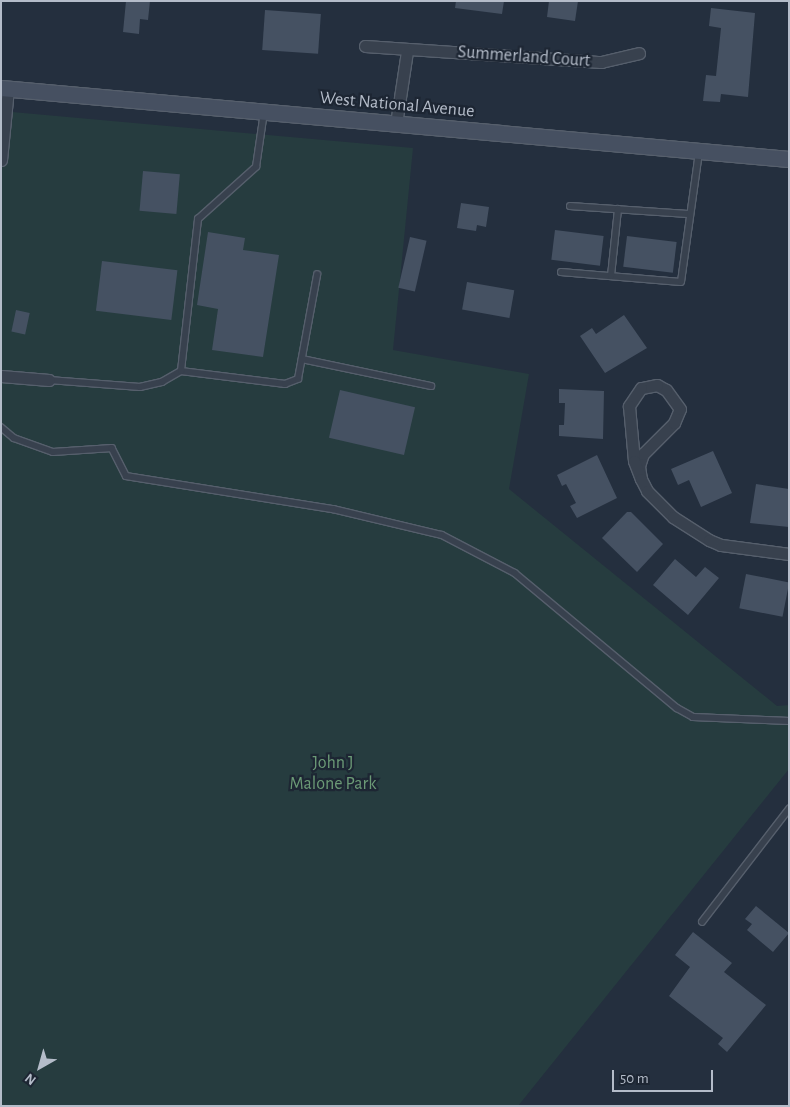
<!DOCTYPE html>
<style>
body{margin:0}
#map{position:relative;width:790px;height:1107px;overflow:hidden;background:#242f3e;font-family:"Alegreya Sans",sans-serif}
div>[style]{position:absolute}
[style*='--x']{left:calc(var(--x)*1px);top:calc(var(--y)*1px);width:calc(var(--w)*1px);rotate:calc(var(--a)*1deg)}
.green>*{inset:0;background:#263c3f}
.building>*{inset:0;background:#455162;transform-origin:0 0}
.roads{filter:drop-shadow(1px 0 #565f6c) drop-shadow(-1px 0 #565f6c) drop-shadow(0 1px #565f6c) drop-shadow(0 -1px #565f6c)}
.lane>*{height:5.5px;margin:-2.75px;padding:0 2.75px;transform-origin:2.75px;border-radius:2.75px;background:#38414e}
.street>*{height:11px;margin:-5.5px;padding:0 5.5px;transform-origin:5.5px;border-radius:5.5px;background:#38414e}
.secondary>*{height:15px;margin:-7.5px;padding:0 7.5px;transform-origin:7.5px;border-radius:7.5px;background:#465061}
span{translate:-50% -50%;white-space:nowrap;text-align:center;line-height:1.15;-webkit-text-stroke:4.5px #1d2633;paint-order:stroke}
.street-label{font-size:18px;color:#b4bcc9}
.park-label{font-size:18px;color:#6b9a76}
.frame{position:absolute;inset:0;border:2px solid #b4bcc9;pointer-events:none}
.north{position:absolute;left:15px;top:1042px;width:50px;height:50px;-webkit-text-stroke:4px #1d2633;paint-order:stroke;rotate:218deg;font-size:14px;font-weight:700;line-height:20px;text-align:center;color:#b4bcc9}
.north::after{content:'';display:block;margin:auto;width:18px;height:22px;background:#b4bcc9;clip-path:polygon(50% 0,100% 100%,50% 72%,0 100%)}
.scale{position:absolute;left:612px;top:1070px;width:101px;height:22px;box-sizing:border-box;border:2px solid #b4bcc9;border-top:0;padding-left:6px;font-size:15px;line-height:18px;white-space:nowrap;color:#b4bcc9;-webkit-text-stroke:4px #1d2633;paint-order:stroke}
</style>
<div id="map">
<div class="green">
<i style="clip-path:polygon(1px 111px,413px 148px,393px 350px,529px 374px,509px 489px,777px 706px,789px 705px,789px 769px,518px 1106px,1px 1106px)"></i>
</div>
<div class="building">
<i style="clip-path:polygon(126px 1px,150px 1px,148px 20px,140px 19px,139px 34px,123px 32px)"></i>
<i style="clip-path:polygon(456px 1px,504px 1px,502px 14px,455px 8px)"></i>
<i style="clip-path:polygon(549px 1px,578px 1px,575px 21px,547px 17px)"></i>
<i style="clip-path:polygon(711px 8px,755px 13px,748px 97px,721px 94px,720px 102px,703px 101px,706px 75px,716px 76px,721px 28px,709px 26px)"></i>
<i style="left:265px;top:10px;width:56px;height:40px;rotate:4deg"></i>
<i style="left:143px;top:171px;width:37px;height:40px;rotate:5deg"></i>
<i style="clip-path:polygon(461px 203px,489px 207px,486px 227px,477px 225px,476px 231px,457px 228px)"></i>
<i style="left:555px;top:230px;width:49px;height:30px;rotate:7deg"></i>
<i style="clip-path:polygon(208px 232px,245px 238px,243px 250px,279px 255px,263px 357px,212px 350px,218px 309px,197px 305px)"></i>
<i style="left:627px;top:236px;width:50px;height:31px;rotate:7deg"></i>
<i style="left:410px;top:237px;width:17px;height:52px;rotate:13deg"></i>
<i style="left:102px;top:261px;width:76px;height:50px;rotate:7deg"></i>
<i style="left:467px;top:282px;width:48px;height:28px;rotate:10deg"></i>
<i style="left:16px;top:310px;width:14px;height:22px;rotate:12deg"></i>
<i style="clip-path:polygon(624px 315px,647px 348px,605px 373px,580px 336px,592px 328px,596px 334px)"></i>
<i style="clip-path:polygon(559px 389px,604px 391px,603px 439px,559px 436px,559px 425px,564px 425px,565px 403px,559px 403px)"></i>
<i style="left:340px;top:390px;width:77px;height:49px;rotate:13deg"></i>
<i style="clip-path:polygon(713px 451px,732px 493px,701px 507px,689px 480px,678px 485px,671px 469px)"></i>
<i style="clip-path:polygon(597px 455px,617px 498px,577px 518px,570px 506px,576px 503px,566px 484px,562px 486px,557px 475px)"></i>
<i style="clip-path:polygon(756px 484px,789px 489px,789px 527px,750px 523px)"></i>
<i style="clip-path:polygon(627px 512px,631px 512px,663px 544px,637px 572px,602px 538px)"></i>
<i style="clip-path:polygon(675px 559px,696px 577px,705px 567px,719px 578px,688px 615px,653px 585px)"></i>
<i style="left:746px;top:574px;width:44px;height:35px;rotate:11deg"></i>
<i style="clip-path:polygon(756px 906px,789px 933px,773px 952px,747px 930px,752px 924px,745px 919px)"></i>
<i style="clip-path:polygon(693px 932px,732px 963px,724px 972px,766px 1005px,727px 1052px,718px 1044px,723px 1038px,669px 996px,690px 967px,675px 955px)"></i>
</div>
<div class="roads">
<div class="lane">
<i style="--x:570;--y:206;--w:118;--a:3.9"></i>
<i style="--x:561;--y:272;--w:120;--a:4.8"></i>
<i style="--x:681;--y:282;--w:130;--a:-82.1"></i>
<i style="--x:611;--y:276;--w:67;--a:-84"></i>
<i style="--x:302;--y:359;--w:132;--a:11.8"></i>
<i style="--x:181;--y:371;--w:105;--a:7.1"></i>
<i style="--x:285;--y:384;--w:14;--a:-21"></i>
<i style="--x:298;--y:379;--w:106;--a:-79.6"></i>
<i style="--x:49;--y:380;--w:91;--a:4.4"></i>
<i style="--x:140;--y:387;--w:23;--a:-13"></i>
<i style="--x:162;--y:382;--w:22;--a:-30"></i>
<i style="--x:181;--y:371;--w:153;--a:-83.6"></i>
<i style="--x:198;--y:219;--w:78;--a:-41.9"></i>
<i style="--x:256;--y:167;--w:56;--a:-81.7"></i>
<i style="--x:1;--y:427;--w:17;--a:40"></i>
<i style="--x:14;--y:438;--w:41;--a:19.7"></i>
<i style="--x:53;--y:452;--w:59;--a:-3.9"></i>
<i style="--x:112;--y:448;--w:31;--a:63"></i>
<i style="--x:126;--y:476;--w:210;--a:9.1"></i>
<i style="--x:333;--y:509;--w:112;--a:13.4"></i>
<i style="--x:442;--y:535;--w:82;--a:27.5"></i>
<i style="--x:515;--y:573;--w:211;--a:39.8"></i>
<i style="--x:677;--y:708;--w:18;--a:29"></i>
<i style="--x:693;--y:717;--w:96;--a:2.4"></i>
<i style="--x:702;--y:922;--w:143;--a:-52.4"></i>
</div>
<div class="street">
<i style="--x:365;--y:46;--w:237;--a:3.9"></i>
<i style="--x:601;--y:62;--w:39;--a:-13"></i>
<i style="--x:396;--y:124;--w:74;--a:-81.4"></i>
<i style="--x:1;--y:160;--w:71;--a:-84.4"></i>
<i style="--x:1;--y:376;--w:48;--a:4.8"></i>
<i style="--x:641;--y:479;--w:13;--a:-99"></i>
<i style="--x:639;--y:466;--w:13;--a:-72"></i>
<i style="--x:643;--y:454;--w:44;--a:-45"></i>
<i style="--x:674;--y:423;--w:15;--a:-67"></i>
<i style="--x:680;--y:409;--w:24;--a:-126"></i>
<i style="--x:666;--y:390;--w:10;--a:-151"></i>
<i style="--x:657;--y:385;--w:16;--a:169"></i>
<i style="--x:641;--y:388;--w:22;--a:124"></i>
<i style="--x:629;--y:406;--w:55;--a:84.8"></i>
<i style="--x:634;--y:461;--w:19;--a:69"></i>
<i style="--x:641;--y:479;--w:13;--a:63"></i>
<i style="--x:647;--y:491;--w:37;--a:45"></i>
<i style="--x:673;--y:517;--w:43;--a:32.6"></i>
<i style="--x:709;--y:540;--w:13;--a:23"></i>
<i style="--x:721;--y:545;--w:69;--a:7.5"></i>
</div>
<div class="secondary">
<i style="--x:1;--y:88;--w:791;--a:5.15"></i>
</div>
</div>
<div class="street-label">
<span style="left:524px;top:57px;rotate:4deg">Summerland Court</span>
<span style="left:397px;top:105px;rotate:5deg">West National Avenue</span>
</div>
<div class="park-label">
<span style="left:333px;top:774px">John J<br>Malone Park</span>
</div>
<div class="frame"></div>
<div class="north">N</div>
<div class="scale">50 m</div>
</div>
